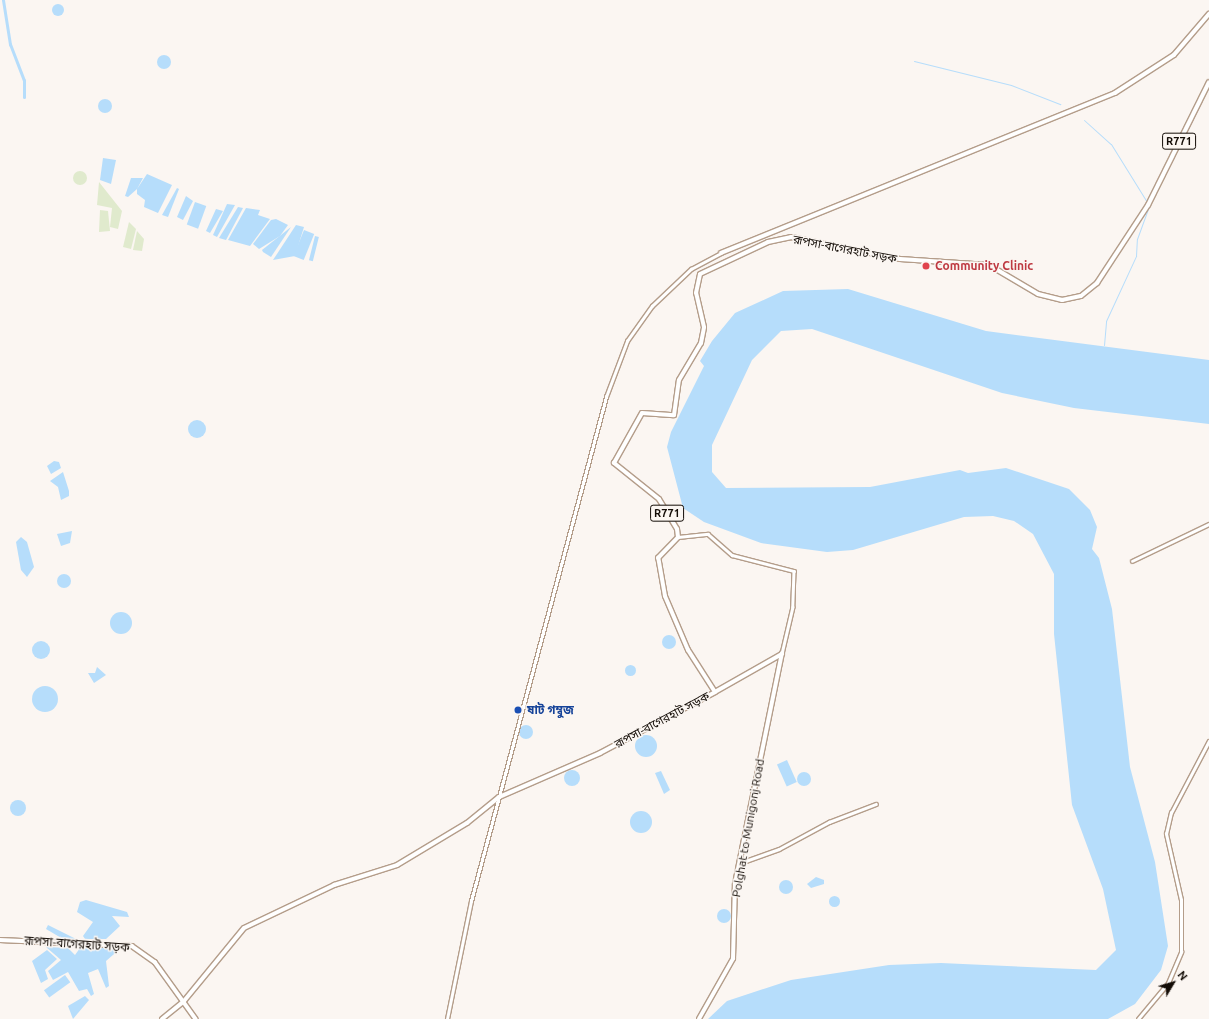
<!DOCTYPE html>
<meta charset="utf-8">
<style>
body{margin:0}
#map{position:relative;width:1209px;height:1019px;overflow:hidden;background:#fbf6f2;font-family:Ubuntu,"Noto Sans Bengali",sans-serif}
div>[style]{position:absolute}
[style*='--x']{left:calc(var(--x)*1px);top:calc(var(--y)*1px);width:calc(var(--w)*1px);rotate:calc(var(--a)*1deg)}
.green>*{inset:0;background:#e0eacd}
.round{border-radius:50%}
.water>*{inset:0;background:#b6ddfb;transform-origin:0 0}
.stream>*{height:1px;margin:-0.5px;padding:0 0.5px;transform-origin:0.5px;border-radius:0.5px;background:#b6ddfb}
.canal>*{height:3px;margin:-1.5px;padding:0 1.5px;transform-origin:1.5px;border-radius:1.5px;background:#b6ddfb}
.roads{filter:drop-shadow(1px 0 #b49d8a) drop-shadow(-1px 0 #b49d8a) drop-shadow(0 1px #b49d8a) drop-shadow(0 -1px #b49d8a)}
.street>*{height:2.5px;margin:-1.25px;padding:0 1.25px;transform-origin:1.25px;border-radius:1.25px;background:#fff}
.secondary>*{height:3.5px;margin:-1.75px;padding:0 1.75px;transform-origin:1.75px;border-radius:1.75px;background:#fff}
.primary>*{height:4px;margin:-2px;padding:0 2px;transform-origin:2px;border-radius:2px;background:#fff}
.dots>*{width:11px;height:11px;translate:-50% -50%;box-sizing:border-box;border:2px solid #fbf6f2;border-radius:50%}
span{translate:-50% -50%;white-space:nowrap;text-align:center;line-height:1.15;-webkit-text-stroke:3px #fbf6f2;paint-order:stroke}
.shield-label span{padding:1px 3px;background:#fbf6f2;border:1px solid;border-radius:3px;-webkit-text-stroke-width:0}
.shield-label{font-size:11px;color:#130c06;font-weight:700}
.street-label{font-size:12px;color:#130c06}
.health-label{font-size:12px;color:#be3a42;font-weight:700}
.left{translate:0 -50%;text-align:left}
.transit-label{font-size:12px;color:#164399;font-weight:700}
.north{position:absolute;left:1153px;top:963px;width:40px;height:40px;-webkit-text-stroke:3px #fbf6f2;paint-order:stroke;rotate:52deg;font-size:11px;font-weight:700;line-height:16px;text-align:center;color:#130c06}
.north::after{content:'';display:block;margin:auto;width:14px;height:18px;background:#130c06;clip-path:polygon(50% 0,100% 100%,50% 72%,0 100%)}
</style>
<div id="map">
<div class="green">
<i class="round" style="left:73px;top:171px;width:14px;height:14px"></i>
<i style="clip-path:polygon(99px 182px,122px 211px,118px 229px,110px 227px,112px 208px,97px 205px)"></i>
<i style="clip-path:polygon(100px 210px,108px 211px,110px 231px,99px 232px)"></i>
<i style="clip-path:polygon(129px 222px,136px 229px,131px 249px,123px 247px)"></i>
<i style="clip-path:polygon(137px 231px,144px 239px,142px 251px,133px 250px)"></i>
</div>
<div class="water">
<i class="round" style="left:52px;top:4px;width:12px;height:12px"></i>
<i class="round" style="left:157px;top:55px;width:14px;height:14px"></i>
<i class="round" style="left:98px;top:99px;width:14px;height:14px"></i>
<i style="clip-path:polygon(103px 158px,116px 160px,111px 184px,100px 180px)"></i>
<i style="clip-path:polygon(147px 174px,172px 185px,158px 213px,144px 207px,145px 200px,137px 194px,137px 189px,128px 197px,125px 196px,131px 178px,143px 178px,137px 189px)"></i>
<i style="clip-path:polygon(177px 188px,179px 189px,168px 217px,162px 215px)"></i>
<i style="clip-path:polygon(186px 196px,193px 201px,183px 220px,177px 217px)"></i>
<i style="left:195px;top:202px;width:12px;height:24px;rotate:20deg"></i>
<i style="clip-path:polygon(227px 204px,235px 205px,217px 237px,213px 235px)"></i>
<i style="clip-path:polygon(238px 207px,243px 208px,226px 240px,219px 238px)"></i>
<i style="clip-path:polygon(246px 208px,260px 210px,258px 215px,270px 219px,250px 246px,228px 240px)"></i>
<i style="clip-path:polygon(216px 209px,223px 211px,210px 233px,206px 231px)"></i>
<i style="clip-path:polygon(276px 219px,288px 225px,280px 236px,259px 249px,253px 244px,271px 220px)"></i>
<i style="clip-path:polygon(296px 225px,304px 227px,295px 256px,273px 260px)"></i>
<i style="clip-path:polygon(291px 227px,271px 257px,263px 252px,262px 250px)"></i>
<i style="left:304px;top:230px;width:11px;height:28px;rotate:22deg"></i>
<i style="left:315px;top:236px;width:4px;height:25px;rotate:14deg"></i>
<i style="clip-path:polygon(848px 289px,986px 331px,1209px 360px,1209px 424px,1074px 408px,1002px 393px,812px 329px,781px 331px,752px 360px,712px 445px,712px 472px,726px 488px,870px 487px,960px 470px,968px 473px,1006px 468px,1069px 489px,1090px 510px,1097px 527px,1092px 549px,1099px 558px,1112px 609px,1130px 767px,1155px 862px,1168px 946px,1161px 970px,1135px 1004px,1108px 1019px,708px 1019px,727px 1001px,791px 980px,889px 965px,941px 963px,1096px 970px,1116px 950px,1103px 889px,1072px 805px,1054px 634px,1054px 574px,1033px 534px,1014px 521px,993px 516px,964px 517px,853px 550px,827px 552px,761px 543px,704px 522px,683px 508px,667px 447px,671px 432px,704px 366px,700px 361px,712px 341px,735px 313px,783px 291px)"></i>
<i class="round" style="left:188px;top:420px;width:18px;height:18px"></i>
<i style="clip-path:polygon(54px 461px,59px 462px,61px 468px,51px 474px,47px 466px)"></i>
<i style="clip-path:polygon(63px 472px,69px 491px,69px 496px,61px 500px,58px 487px,50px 481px)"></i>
<i style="clip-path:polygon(72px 531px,70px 543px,61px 546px,57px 534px)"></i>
<i style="clip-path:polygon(21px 537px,27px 542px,34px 567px,27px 577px,21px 570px,16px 542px)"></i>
<i class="round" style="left:57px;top:574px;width:14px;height:14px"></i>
<i class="round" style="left:110px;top:612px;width:22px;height:22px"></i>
<i class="round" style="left:662px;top:635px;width:14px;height:14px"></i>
<i class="round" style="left:32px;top:641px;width:18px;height:18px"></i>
<i class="round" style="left:624.5px;top:664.5px;width:11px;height:11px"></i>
<i style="clip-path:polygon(97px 667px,106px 675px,94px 683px,88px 673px,95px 673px)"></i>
<i class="round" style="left:32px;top:686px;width:26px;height:26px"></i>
<i class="round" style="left:519px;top:725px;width:14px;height:14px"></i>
<i class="round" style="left:635px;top:735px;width:22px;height:22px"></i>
<i style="left:787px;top:760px;width:24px;height:11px;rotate:66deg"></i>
<i class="round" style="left:564px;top:770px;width:16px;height:16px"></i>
<i style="clip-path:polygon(661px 771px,670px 790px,664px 794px,655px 773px)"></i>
<i class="round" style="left:797px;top:772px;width:14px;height:14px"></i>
<i class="round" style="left:10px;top:800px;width:16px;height:16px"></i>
<i class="round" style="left:630px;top:811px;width:22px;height:22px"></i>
<i style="clip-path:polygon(816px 877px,824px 880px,824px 884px,811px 888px,807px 884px)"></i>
<i class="round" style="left:779px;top:880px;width:14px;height:14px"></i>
<i class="round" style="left:828.5px;top:895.5px;width:11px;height:11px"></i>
<i style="clip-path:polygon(86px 900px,127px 912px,129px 917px,112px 916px,120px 926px,106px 939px,85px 939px,83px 936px,93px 922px,77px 912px,80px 902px)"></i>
<i class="round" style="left:717px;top:909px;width:14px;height:14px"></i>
<i style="clip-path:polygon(48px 925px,76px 939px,63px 939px,46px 929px)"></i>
<i style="clip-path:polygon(46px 947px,68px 948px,75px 955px,80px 948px,121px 948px,106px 961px,109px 986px,106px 988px,98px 969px,88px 973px,94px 994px,91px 996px,87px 989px,79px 991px,68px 972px,53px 980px,48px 971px,61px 960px)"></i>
<i style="clip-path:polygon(47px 950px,57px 959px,45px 970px,48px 979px,41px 983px,32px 961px)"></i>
<i style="left:65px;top:975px;width:9px;height:26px;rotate:54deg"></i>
<i style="clip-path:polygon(85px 996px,89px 1000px,73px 1019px,68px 1006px)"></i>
</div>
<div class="stream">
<i style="--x:914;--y:61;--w:100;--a:13.9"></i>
<i style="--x:1011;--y:85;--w:53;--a:21.2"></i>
<i style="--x:1084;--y:120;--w:36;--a:42"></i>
<i style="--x:1111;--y:144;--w:68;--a:58.2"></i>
<i style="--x:1104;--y:345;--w:24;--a:-85"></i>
<i style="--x:1106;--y:321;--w:72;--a:-65.2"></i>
<i style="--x:1136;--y:256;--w:17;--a:-87"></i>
<i style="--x:1137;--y:239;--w:37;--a:-70"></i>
</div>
<div class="canal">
<i style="--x:3;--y:0;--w:45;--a:81"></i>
<i style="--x:10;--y:44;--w:39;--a:69"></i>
<i style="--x:24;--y:80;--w:17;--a:90"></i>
</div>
<div class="roads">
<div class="street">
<i style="--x:678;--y:537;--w:30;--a:-6"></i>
<i style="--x:708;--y:534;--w:32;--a:41"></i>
<i style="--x:732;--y:555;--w:64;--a:14.5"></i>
<i style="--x:794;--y:571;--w:36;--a:92"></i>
<i style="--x:793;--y:607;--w:48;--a:103.2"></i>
<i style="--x:1132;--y:561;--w:85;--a:-25.7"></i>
<i style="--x:740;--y:863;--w:41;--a:-19.7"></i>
<i style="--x:779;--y:849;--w:57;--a:-28.4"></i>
<i style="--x:829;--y:822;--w:50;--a:-21"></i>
<i style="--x:447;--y:1019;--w:120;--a:-78.5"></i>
<i style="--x:471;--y:901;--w:522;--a:-75"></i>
<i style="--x:606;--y:397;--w:60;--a:-69.4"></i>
<i style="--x:627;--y:341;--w:43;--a:-54.5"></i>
<i style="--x:652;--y:306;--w:54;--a:-43.5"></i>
<i style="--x:691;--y:269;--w:34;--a:-28"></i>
<i style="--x:1138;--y:1019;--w:47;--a:-50.2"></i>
<i style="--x:1168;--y:983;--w:34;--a:-67"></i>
<i style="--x:1181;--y:952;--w:52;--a:-90"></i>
<i style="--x:1181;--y:900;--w:68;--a:-102.8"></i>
<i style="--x:1166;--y:834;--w:22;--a:-77"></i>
<i style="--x:1171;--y:813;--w:81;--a:-62.2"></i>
</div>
<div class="secondary">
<i style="--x:721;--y:253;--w:425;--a:-22.1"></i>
<i style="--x:1115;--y:93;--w:70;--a:-32.8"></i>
<i style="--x:1174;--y:55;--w:54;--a:-49.5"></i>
<i style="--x:715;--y:692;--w:77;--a:-29.6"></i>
<i style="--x:0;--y:940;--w:132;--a:2.6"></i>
<i style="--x:132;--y:946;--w:28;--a:35"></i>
<i style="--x:155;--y:962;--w:70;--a:54.3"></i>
<i style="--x:699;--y:1019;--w:69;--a:-60.5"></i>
<i style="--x:733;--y:959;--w:75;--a:-88.5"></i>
<i style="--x:735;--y:884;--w:235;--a:-78.5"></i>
</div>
<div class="primary">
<i style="--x:162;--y:1019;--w:28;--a:-39"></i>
<i style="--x:184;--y:1001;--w:94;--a:-50.6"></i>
<i style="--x:244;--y:928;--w:100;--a:-25.5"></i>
<i style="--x:334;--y:885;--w:66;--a:-17.6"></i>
<i style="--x:397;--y:865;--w:82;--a:-31"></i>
<i style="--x:467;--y:823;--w:41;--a:-39.1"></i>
<i style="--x:499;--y:797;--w:110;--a:-23.5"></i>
<i style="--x:600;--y:753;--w:130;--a:-27.9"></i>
<i style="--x:715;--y:692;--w:50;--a:-122.7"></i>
<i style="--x:688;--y:650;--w:59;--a:-113.1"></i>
<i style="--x:665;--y:596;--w:39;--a:-100"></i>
<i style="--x:658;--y:558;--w:29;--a:-46"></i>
<i style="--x:678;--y:537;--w:8;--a:-97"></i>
<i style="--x:677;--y:529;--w:35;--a:-121"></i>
<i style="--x:659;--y:499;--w:58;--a:-141.3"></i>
<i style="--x:614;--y:463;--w:57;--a:-60.8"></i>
<i style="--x:642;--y:413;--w:32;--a:4"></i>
<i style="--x:674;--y:415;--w:35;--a:-82"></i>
<i style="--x:679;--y:380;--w:43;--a:-59.3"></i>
<i style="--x:701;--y:343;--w:16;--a:-79"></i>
<i style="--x:704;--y:327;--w:35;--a:-103"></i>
<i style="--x:696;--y:293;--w:19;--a:-78"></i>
<i style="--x:700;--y:274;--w:75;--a:-25.2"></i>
<i style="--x:768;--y:242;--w:24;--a:-12"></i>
<i style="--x:791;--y:237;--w:111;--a:11.4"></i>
<i style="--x:900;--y:259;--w:89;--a:3.9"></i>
<i style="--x:989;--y:265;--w:57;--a:30.6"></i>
<i style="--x:1038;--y:294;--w:25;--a:14"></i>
<i style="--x:1062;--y:300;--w:19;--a:-12"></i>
<i style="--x:1081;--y:296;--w:21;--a:-39"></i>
<i style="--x:1097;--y:283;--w:93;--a:-56.8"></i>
<i style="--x:1148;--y:205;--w:137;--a:-63.6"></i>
</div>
</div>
<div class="dots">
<i style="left:926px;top:266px;background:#e0444e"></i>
<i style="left:518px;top:710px;background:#1a4fb4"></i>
</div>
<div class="shield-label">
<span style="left:1179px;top:141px">R771</span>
<span style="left:667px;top:513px">R771</span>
</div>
<div class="street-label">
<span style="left:845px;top:249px;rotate:11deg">রূপসা-বাগেরহাট সড়ক</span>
<span style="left:662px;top:720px;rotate:-28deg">রূপসা-বাগেরহাট সড়ক</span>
<span style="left:748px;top:828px;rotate:-80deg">Polghat to Munigonj Road</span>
<span style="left:77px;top:944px;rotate:4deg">রূপসা-বাগেরহাট সড়ক</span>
</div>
<div class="health-label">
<span class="left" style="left:935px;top:266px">Community Clinic</span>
</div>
<div class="transit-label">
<span class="left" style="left:527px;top:710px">ষাট গম্বুজ</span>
</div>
<div class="north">N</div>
</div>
